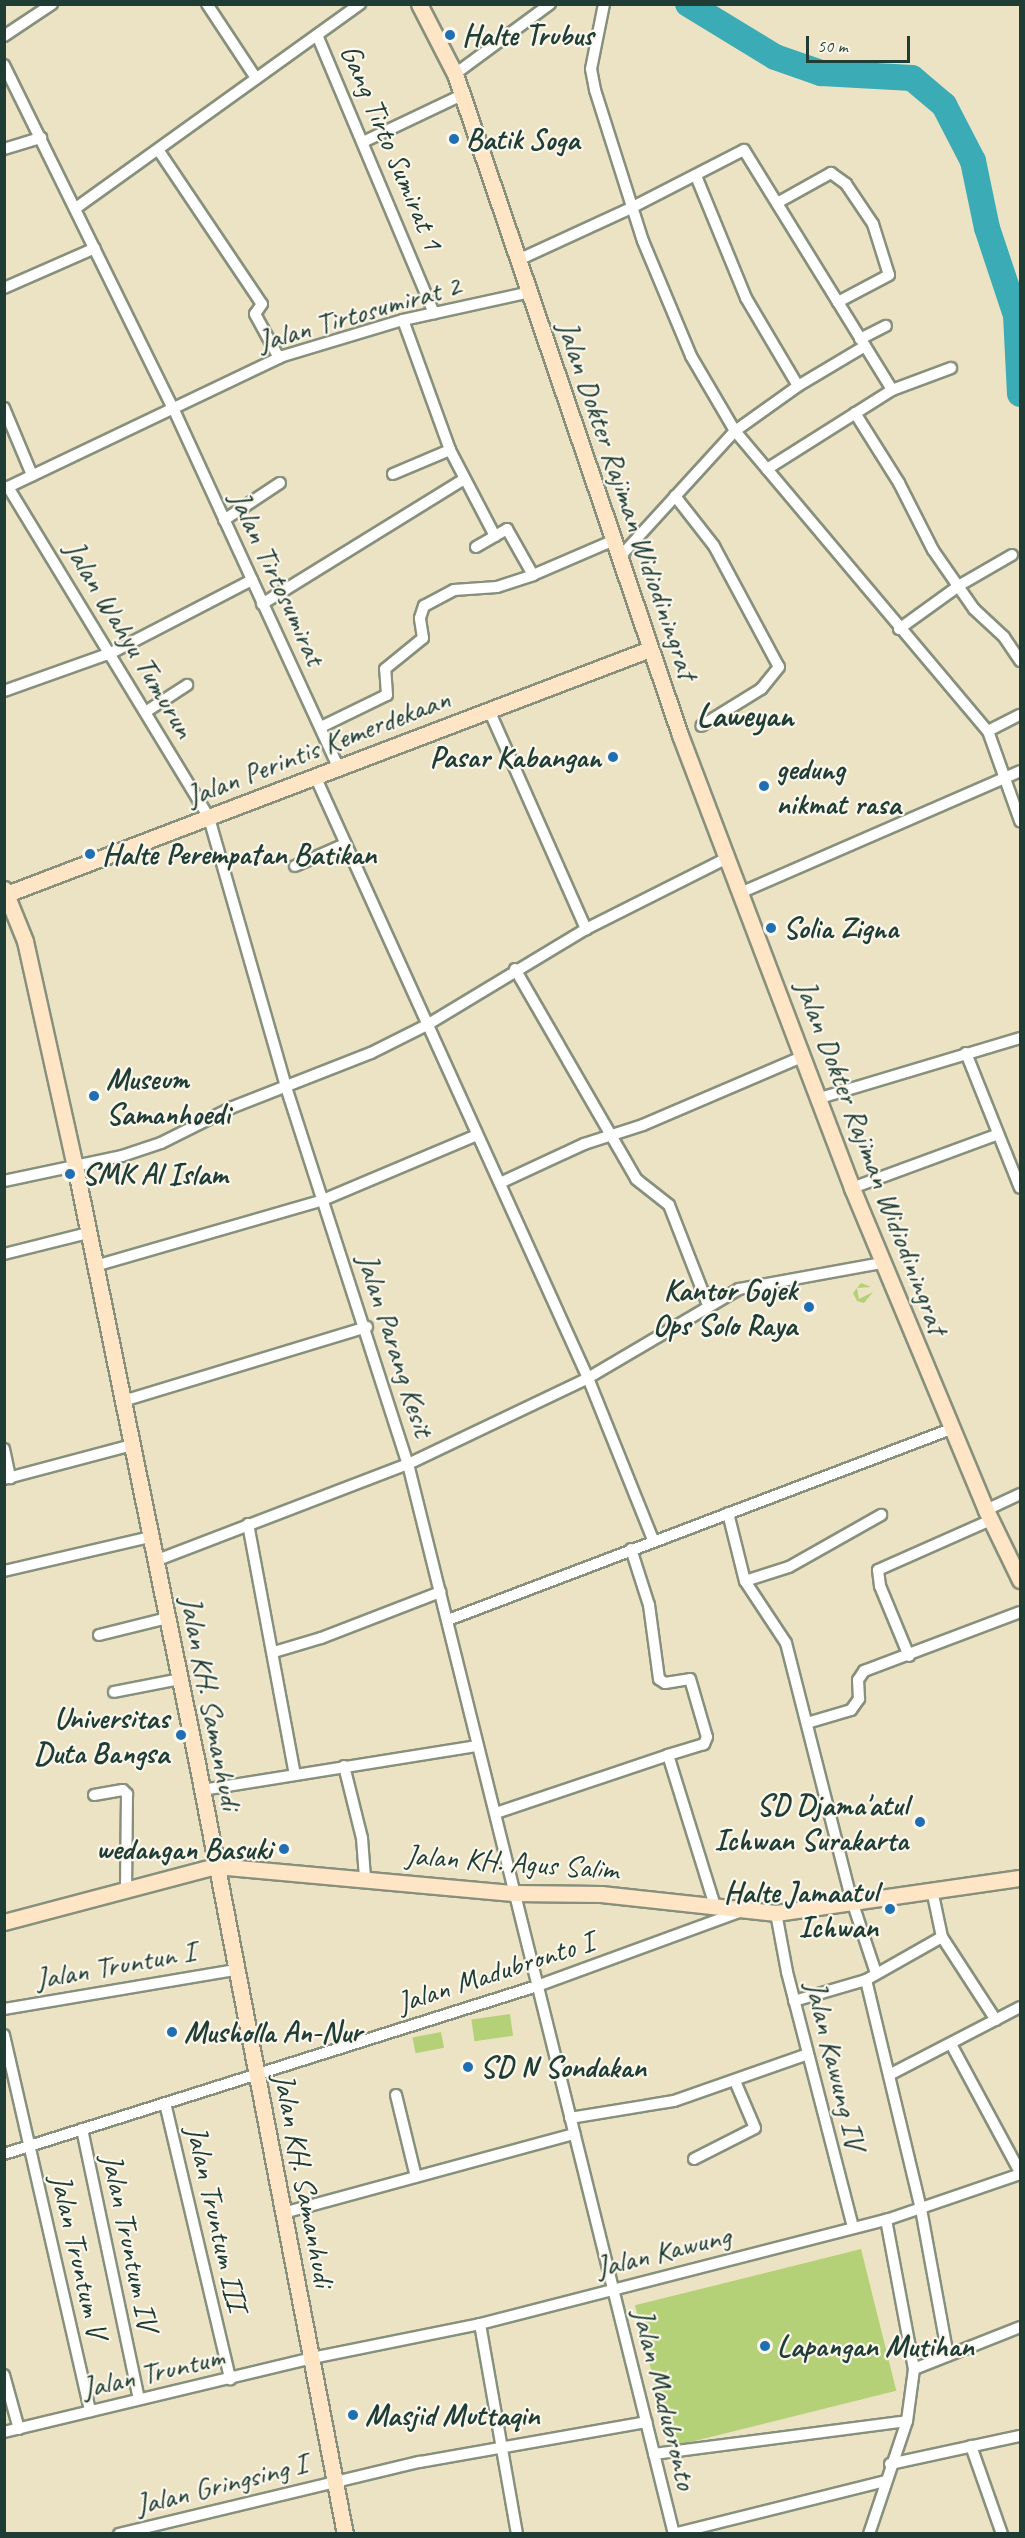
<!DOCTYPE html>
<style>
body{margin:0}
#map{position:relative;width:1025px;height:2538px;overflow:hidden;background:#ece3c4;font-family:Caveat,sans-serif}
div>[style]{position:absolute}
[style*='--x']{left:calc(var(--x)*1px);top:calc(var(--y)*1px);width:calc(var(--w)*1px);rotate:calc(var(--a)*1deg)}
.green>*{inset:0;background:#b4d177;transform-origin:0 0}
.river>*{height:26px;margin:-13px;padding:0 13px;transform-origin:13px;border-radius:13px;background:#3bacb6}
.roads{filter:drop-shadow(2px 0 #86907c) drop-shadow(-2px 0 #86907c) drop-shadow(0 2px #86907c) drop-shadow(0 -2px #86907c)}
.street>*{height:10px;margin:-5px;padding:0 5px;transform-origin:5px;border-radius:5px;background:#fff}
.secondary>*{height:15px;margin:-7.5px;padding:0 7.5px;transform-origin:7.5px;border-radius:7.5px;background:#fde5c5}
.dots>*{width:16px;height:16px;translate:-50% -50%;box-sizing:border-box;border:3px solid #fbf7ec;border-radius:50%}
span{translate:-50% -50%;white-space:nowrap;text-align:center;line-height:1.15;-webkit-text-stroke:4.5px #fbf7ec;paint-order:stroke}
.poi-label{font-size:30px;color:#1f3d34;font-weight:700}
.left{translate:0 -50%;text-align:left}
.right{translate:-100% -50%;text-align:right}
.street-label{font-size:30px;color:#1f3d34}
.quarter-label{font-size:33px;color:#1f3d34;font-weight:700}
.frame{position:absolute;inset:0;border:6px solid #1f3d34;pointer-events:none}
.scale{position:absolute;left:806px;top:36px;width:104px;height:27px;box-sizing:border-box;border:3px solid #1f3d34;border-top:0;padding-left:8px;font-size:18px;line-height:21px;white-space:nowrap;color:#1f3d34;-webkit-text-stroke:4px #fbf7ec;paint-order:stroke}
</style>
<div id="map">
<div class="green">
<i style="clip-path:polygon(861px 1283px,871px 1287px,857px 1288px,859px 1299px,873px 1292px,864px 1303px,857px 1301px,853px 1293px)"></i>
<i style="left:510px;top:2014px;width:22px;height:39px;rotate:82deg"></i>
<i style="left:441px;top:2032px;width:16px;height:29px;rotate:79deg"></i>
<i style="left:861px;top:2249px;width:146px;height:233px;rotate:76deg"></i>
</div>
<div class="river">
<i style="--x:688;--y:4;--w:102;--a:31.3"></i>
<i style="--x:775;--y:57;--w:49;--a:19.2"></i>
<i style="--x:821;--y:73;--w:91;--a:3.1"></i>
<i style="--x:912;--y:78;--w:42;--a:40.2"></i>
<i style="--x:944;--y:105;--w:63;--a:62.6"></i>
<i style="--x:973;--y:161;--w:68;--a:78.2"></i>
<i style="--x:987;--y:228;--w:92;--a:71.6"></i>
<i style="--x:1016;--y:315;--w:79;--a:87.1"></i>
</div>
<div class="roads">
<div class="street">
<i style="--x:207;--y:4;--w:89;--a:56.5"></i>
<i style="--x:604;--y:4;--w:66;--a:101.3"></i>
<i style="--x:591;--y:69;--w:21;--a:79"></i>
<i style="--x:595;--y:90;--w:158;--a:72.4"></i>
<i style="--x:643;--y:241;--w:125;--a:67.3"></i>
<i style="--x:691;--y:356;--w:87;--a:59.6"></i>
<i style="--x:735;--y:431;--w:392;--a:49.9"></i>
<i style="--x:988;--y:731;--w:96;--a:70.4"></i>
<i style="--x:317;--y:35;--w:302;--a:67.2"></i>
<i style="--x:4;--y:36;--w:58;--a:-33.7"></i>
<i style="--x:4;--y:65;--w:385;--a:63.8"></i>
<i style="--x:174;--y:410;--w:393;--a:65.3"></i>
<i style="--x:455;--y:74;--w:118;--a:-36.4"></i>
<i style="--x:363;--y:142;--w:110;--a:-25.4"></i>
<i style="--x:4;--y:149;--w:39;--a:-17"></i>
<i style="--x:159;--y:151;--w:184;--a:56.1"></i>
<i style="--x:262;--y:304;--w:12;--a:125"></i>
<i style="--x:255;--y:314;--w:50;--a:61.4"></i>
<i style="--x:696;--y:176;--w:132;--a:67.7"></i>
<i style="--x:746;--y:298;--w:102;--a:59.4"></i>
<i style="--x:777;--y:203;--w:62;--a:-29.1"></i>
<i style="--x:831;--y:173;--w:19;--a:36"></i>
<i style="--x:846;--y:184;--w:48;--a:56"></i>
<i style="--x:873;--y:224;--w:53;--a:72.6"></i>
<i style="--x:889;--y:275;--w:58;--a:152.1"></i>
<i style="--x:76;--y:208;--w:350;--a:-35.7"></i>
<i style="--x:518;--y:260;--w:124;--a:-24.7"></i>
<i style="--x:631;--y:208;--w:127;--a:-27.2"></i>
<i style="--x:744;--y:150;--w:282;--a:58.3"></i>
<i style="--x:4;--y:288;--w:99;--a:-23.7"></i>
<i style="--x:403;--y:320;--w:138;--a:70.1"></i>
<i style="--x:450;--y:450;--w:97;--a:62.4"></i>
<i style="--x:495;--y:536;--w:14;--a:-30"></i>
<i style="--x:507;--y:529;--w:53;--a:60.5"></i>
<i style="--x:533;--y:575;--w:86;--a:-23.3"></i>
<i style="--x:860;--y:339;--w:29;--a:-27"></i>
<i style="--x:4;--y:408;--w:73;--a:67.3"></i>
<i style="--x:855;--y:413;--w:83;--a:57.8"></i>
<i style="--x:899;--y:483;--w:75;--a:63.1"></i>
<i style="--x:933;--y:550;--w:72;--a:55.2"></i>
<i style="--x:974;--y:609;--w:41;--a:43"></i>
<i style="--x:1004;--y:637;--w:29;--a:56"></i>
<i style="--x:767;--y:469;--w:148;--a:-32.3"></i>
<i style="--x:892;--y:390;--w:63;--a:-20.4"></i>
<i style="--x:393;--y:474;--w:62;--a:-22.8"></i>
<i style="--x:8;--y:487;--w:387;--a:58.7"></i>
<i style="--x:209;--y:818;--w:280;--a:74"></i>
<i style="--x:286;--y:1087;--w:396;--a:72.1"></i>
<i style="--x:408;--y:1464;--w:1103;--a:76.04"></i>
<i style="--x:4;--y:489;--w:309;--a:-25.5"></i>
<i style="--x:283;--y:356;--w:125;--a:-16.7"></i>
<i style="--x:403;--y:320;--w:130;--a:-12.4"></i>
<i style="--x:675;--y:496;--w:63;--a:52"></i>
<i style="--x:714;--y:546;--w:137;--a:61.8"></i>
<i style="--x:779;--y:667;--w:28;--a:129"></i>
<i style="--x:761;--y:689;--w:70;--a:148.3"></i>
<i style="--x:224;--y:520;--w:67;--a:-33.5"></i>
<i style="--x:476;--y:547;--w:22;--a:-30"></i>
<i style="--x:618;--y:559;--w:173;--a:-47.6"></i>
<i style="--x:735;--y:431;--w:77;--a:-35.5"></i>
<i style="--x:798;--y:386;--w:78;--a:-30.8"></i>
<i style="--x:262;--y:604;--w:238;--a:-31.7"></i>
<i style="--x:899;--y:629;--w:75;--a:-35.8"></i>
<i style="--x:960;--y:585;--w:60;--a:-30"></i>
<i style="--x:4;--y:691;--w:114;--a:-19.6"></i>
<i style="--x:111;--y:653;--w:159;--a:-27.4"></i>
<i style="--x:489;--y:710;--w:240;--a:66.1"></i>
<i style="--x:147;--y:711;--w:48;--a:-33"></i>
<i style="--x:321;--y:727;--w:73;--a:-25.9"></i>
<i style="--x:387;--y:695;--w:26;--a:-94"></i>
<i style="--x:385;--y:669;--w:49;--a:-39.2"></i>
<i style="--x:423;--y:638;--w:20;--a:-99"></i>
<i style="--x:420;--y:618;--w:13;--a:-72"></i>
<i style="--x:424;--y:606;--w:34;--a:-28"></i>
<i style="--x:454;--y:590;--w:43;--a:-4"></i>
<i style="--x:497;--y:587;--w:38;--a:-18"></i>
<i style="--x:988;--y:731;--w:36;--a:-27"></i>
<i style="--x:315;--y:776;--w:661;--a:65.61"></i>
<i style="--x:588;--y:1378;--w:175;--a:68.1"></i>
<i style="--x:295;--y:866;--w:55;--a:-23.7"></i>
<i style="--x:740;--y:893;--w:305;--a:-23.5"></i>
<i style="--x:515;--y:969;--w:242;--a:60"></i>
<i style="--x:636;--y:1179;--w:42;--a:38.2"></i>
<i style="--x:669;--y:1205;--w:107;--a:68.7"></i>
<i style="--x:966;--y:1053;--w:145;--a:68.2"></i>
<i style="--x:820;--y:1098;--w:209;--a:-16.7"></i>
<i style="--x:4;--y:1181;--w:121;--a:-12"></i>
<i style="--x:122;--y:1156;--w:41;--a:-18.4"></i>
<i style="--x:161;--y:1143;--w:80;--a:-26.6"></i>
<i style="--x:233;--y:1107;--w:148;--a:-21.4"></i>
<i style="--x:371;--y:1053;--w:63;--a:-26.6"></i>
<i style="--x:427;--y:1025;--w:186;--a:-31.1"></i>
<i style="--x:586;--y:929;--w:158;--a:-26.7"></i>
<i style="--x:500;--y:1183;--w:93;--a:-24.9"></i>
<i style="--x:584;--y:1144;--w:62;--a:-17.9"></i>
<i style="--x:643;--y:1125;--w:175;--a:-23.2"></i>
<i style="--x:852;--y:1188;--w:153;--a:-20.2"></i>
<i style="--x:4;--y:1254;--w:87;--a:-14"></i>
<i style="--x:95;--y:1266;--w:237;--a:-16.1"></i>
<i style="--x:323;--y:1200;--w:167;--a:-22.9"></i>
<i style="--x:123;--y:1401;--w:255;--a:-16.9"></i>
<i style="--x:4;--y:1449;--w:30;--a:78"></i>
<i style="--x:4;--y:1479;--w:132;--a:-14.9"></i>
<i style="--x:986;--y:1510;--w:38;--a:-25"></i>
<i style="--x:728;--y:1513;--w:70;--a:76"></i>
<i style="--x:745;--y:1581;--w:74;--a:56.5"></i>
<i style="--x:786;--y:1643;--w:266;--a:75.7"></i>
<i style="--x:852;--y:1901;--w:76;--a:71.6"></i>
<i style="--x:248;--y:1524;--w:254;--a:79.4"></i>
<i style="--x:631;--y:1549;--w:59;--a:72.2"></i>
<i style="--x:649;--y:1605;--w:75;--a:82.3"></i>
<i style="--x:659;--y:1679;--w:7;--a:34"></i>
<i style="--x:665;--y:1683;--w:25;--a:-9"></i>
<i style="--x:690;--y:1679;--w:60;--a:73.7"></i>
<i style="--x:707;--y:1737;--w:8;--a:113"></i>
<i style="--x:704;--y:1744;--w:38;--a:163"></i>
<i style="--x:155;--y:1561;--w:271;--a:-21"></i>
<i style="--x:408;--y:1464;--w:199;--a:-25.5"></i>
<i style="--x:588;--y:1378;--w:175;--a:-30.5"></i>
<i style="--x:739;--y:1289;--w:145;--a:-10.3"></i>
<i style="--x:4;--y:1571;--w:150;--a:-13.1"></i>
<i style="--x:745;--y:1581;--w:46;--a:-17.7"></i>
<i style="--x:789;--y:1567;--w:106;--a:-29.5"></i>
<i style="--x:448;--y:1620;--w:538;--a:-20.79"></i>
<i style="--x:99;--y:1635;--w:70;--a:-14"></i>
<i style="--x:274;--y:1652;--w:49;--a:-16.6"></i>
<i style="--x:321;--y:1638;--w:128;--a:-21.1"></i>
<i style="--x:909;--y:1656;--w:76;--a:-112.5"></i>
<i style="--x:880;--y:1586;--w:16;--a:-97"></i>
<i style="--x:878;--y:1570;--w:124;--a:-23.9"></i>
<i style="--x:114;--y:1692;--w:67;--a:-11.1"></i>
<i style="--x:807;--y:1723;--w:46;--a:-16.5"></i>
<i style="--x:851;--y:1710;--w:14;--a:-54"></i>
<i style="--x:859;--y:1699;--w:19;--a:-93"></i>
<i style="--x:858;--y:1680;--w:11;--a:-56"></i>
<i style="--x:864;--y:1671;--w:167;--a:-20.7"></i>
<i style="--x:344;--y:1766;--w:74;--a:76"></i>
<i style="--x:362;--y:1838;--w:40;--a:85.7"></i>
<i style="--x:202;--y:1790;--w:279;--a:-9.1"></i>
<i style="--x:94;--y:1795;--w:29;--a:-10"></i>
<i style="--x:123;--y:1790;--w:6;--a:45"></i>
<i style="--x:127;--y:1794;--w:94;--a:90.6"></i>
<i style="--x:496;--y:1813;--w:182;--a:-18.6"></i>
<i style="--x:668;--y:1755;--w:158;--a:72.7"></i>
<i style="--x:932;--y:1890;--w:48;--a:78"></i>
<i style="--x:942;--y:1937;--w:99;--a:57"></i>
<i style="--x:776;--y:1913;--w:60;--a:79.4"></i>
<i style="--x:787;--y:1972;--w:264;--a:75.5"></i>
<i style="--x:866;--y:1980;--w:236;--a:76.5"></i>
<i style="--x:921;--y:2209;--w:149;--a:79.6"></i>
<i style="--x:794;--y:2001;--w:75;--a:-16.3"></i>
<i style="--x:866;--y:1980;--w:87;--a:-29.5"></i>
<i style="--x:4;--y:2009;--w:233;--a:-9.6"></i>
<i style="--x:4;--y:2035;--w:386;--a:77.1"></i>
<i style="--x:951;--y:2044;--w:145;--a:61.7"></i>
<i style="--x:889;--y:2075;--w:148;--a:-27.4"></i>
<i style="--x:396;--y:2095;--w:84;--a:76.3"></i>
<i style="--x:165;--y:2103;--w:284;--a:76.7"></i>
<i style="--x:570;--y:2118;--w:105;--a:-9.3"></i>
<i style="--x:674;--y:2101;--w:142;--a:-19.3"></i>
<i style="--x:82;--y:2129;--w:276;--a:78.1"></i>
<i style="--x:4;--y:2154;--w:559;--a:-17.49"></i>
<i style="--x:537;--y:1986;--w:218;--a:-20.1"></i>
<i style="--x:694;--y:2159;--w:68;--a:-26.9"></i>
<i style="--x:755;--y:2128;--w:51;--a:-113.1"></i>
<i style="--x:283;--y:2213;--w:302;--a:-15.2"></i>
<i style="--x:480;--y:2324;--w:213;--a:80"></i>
<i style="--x:914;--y:2369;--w:114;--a:-21.6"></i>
<i style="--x:4;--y:2375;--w:56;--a:74.5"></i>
<i style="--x:4;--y:2432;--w:317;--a:-13.5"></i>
<i style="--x:312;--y:2358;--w:171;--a:-11.4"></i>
<i style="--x:480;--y:2324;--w:419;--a:-14.4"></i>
<i style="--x:886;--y:2220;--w:142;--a:-18.9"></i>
<i style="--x:971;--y:2446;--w:93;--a:70.6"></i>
<i style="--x:654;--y:2454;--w:255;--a:-7.4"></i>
<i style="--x:890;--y:2464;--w:133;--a:-12.2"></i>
<i style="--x:119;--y:2534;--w:309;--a:-13.5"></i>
<i style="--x:420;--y:2462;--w:230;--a:-10"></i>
<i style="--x:673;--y:2534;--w:219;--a:-14"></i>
<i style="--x:869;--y:2534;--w:119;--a:-71.4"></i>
<i style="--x:907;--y:2421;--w:52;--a:-82.3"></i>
<i style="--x:914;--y:2369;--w:152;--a:-100.6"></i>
</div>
<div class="secondary">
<i style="--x:419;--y:4;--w:79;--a:62.8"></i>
<i style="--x:455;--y:74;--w:698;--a:71.2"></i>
<i style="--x:680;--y:735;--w:485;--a:69.2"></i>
<i style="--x:852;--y:1188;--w:349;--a:67.4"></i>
<i style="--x:986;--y:1510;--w:78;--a:64.1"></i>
<i style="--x:4;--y:889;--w:56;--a:68"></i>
<i style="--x:25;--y:941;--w:230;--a:77.5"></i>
<i style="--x:75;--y:1166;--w:614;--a:78.45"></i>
<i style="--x:198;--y:1768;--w:780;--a:79.14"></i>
<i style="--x:4;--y:895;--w:691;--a:-20.85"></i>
<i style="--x:4;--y:1922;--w:219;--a:-14.8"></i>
<i style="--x:216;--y:1866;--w:299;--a:5.2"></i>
<i style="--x:514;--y:1893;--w:87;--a:0.7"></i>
<i style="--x:601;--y:1894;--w:176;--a:6.2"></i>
<i style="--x:776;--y:1913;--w:246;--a:-8.2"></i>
</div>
</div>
<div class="dots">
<i style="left:450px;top:35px;background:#1f6fb2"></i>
<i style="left:454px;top:139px;background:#1f6fb2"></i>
<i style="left:613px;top:757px;background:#1f6fb2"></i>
<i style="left:764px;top:786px;background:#1f6fb2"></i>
<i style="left:90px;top:854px;background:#1f6fb2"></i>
<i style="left:771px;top:928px;background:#1f6fb2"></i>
<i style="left:94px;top:1096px;background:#1f6fb2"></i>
<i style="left:70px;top:1174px;background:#1f6fb2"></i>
<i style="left:809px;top:1307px;background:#1f6fb2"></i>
<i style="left:181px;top:1735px;background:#1f6fb2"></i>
<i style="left:920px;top:1822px;background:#1f6fb2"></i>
<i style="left:284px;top:1849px;background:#1f6fb2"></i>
<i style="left:890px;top:1909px;background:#1f6fb2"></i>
<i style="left:172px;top:2032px;background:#1f6fb2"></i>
<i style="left:468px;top:2067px;background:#1f6fb2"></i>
<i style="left:765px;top:2346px;background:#1f6fb2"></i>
<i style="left:353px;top:2415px;background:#1f6fb2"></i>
</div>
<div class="poi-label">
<span class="left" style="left:462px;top:35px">Halte Trubus</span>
<span class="left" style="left:466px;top:139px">Batik Soga</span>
<span class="right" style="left:601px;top:757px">Pasar Kabangan</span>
<span class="left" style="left:776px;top:786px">gedung<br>nikmat rasa</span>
<span class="left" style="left:102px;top:854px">Halte Perempatan Batikan</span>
<span class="left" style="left:783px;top:928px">Solia Zigna</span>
<span class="left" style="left:106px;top:1096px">Museum<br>Samanhoedi</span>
<span class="left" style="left:82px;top:1174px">SMK Al Islam</span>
<span class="right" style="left:797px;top:1307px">Kantor Gojek<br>Ops Solo Raya</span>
<span class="right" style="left:169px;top:1735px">Universitas<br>Duta Bangsa</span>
<span class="right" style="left:908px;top:1822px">SD Djama'atul<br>Ichwan Surakarta</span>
<span class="right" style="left:272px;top:1849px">wedangan Basuki</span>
<span class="right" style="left:878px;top:1909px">Halte Jamaatul<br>Ichwan</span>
<span class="left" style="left:184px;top:2032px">Musholla An-Nur</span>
<span class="left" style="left:480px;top:2067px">SD N Sondakan</span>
<span class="left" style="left:777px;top:2346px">Lapangan Mutihan</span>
<span class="left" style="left:365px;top:2415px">Masjid Muttaqin</span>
</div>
<div class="street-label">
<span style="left:392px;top:147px;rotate:67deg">Gang Tirto Sumirat 1</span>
<span style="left:359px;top:313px;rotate:-16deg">Jalan Tirtosumirat 2</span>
<span style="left:628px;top:500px;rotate:71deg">Jalan Dokter Rajiman Widiodiningrat</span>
<span style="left:278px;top:578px;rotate:65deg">Jalan Tirtosumirat</span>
<span style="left:130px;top:639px;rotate:59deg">Jalan Wahyu Tumurun</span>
<span style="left:318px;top:747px;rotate:-21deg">Jalan Perintis Kemerdekaan</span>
<span style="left:872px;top:1157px;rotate:69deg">Jalan Dokter Rajiman Widiodiningrat</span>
<span style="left:396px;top:1345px;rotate:72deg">Jalan Parang Kesit</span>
<span style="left:211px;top:1703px;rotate:79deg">Jalan KH. Samanhudi</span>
<span style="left:512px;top:1862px;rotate:4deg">Jalan KH. Agus Salim</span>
<span style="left:115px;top:1965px;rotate:-10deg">Jalan Truntun I</span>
<span style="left:495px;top:1972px;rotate:-18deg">Jalan Madubronto I</span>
<span style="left:836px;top:2065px;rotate:76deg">Jalan Kawung IV</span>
<span style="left:304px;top:2180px;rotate:79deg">Jalan KH. Samanhudi</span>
<span style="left:217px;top:2218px;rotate:77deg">Jalan Truntum III</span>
<span style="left:130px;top:2242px;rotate:78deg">Jalan Truntum IV</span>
<span style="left:663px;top:2251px;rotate:-14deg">Jalan Kawung</span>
<span style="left:79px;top:2256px;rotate:77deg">Jalan Truntum V</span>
<span style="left:153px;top:2372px;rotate:-13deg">Jalan Truntum</span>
<span style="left:665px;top:2399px;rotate:76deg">Jalan Madubronto</span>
<span style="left:221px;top:2484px;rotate:-14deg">Jalan Gringsing I</span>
</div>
<div class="quarter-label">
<span style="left:745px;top:716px">Laweyan</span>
</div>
<div class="frame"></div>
<div class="scale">50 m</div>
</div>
